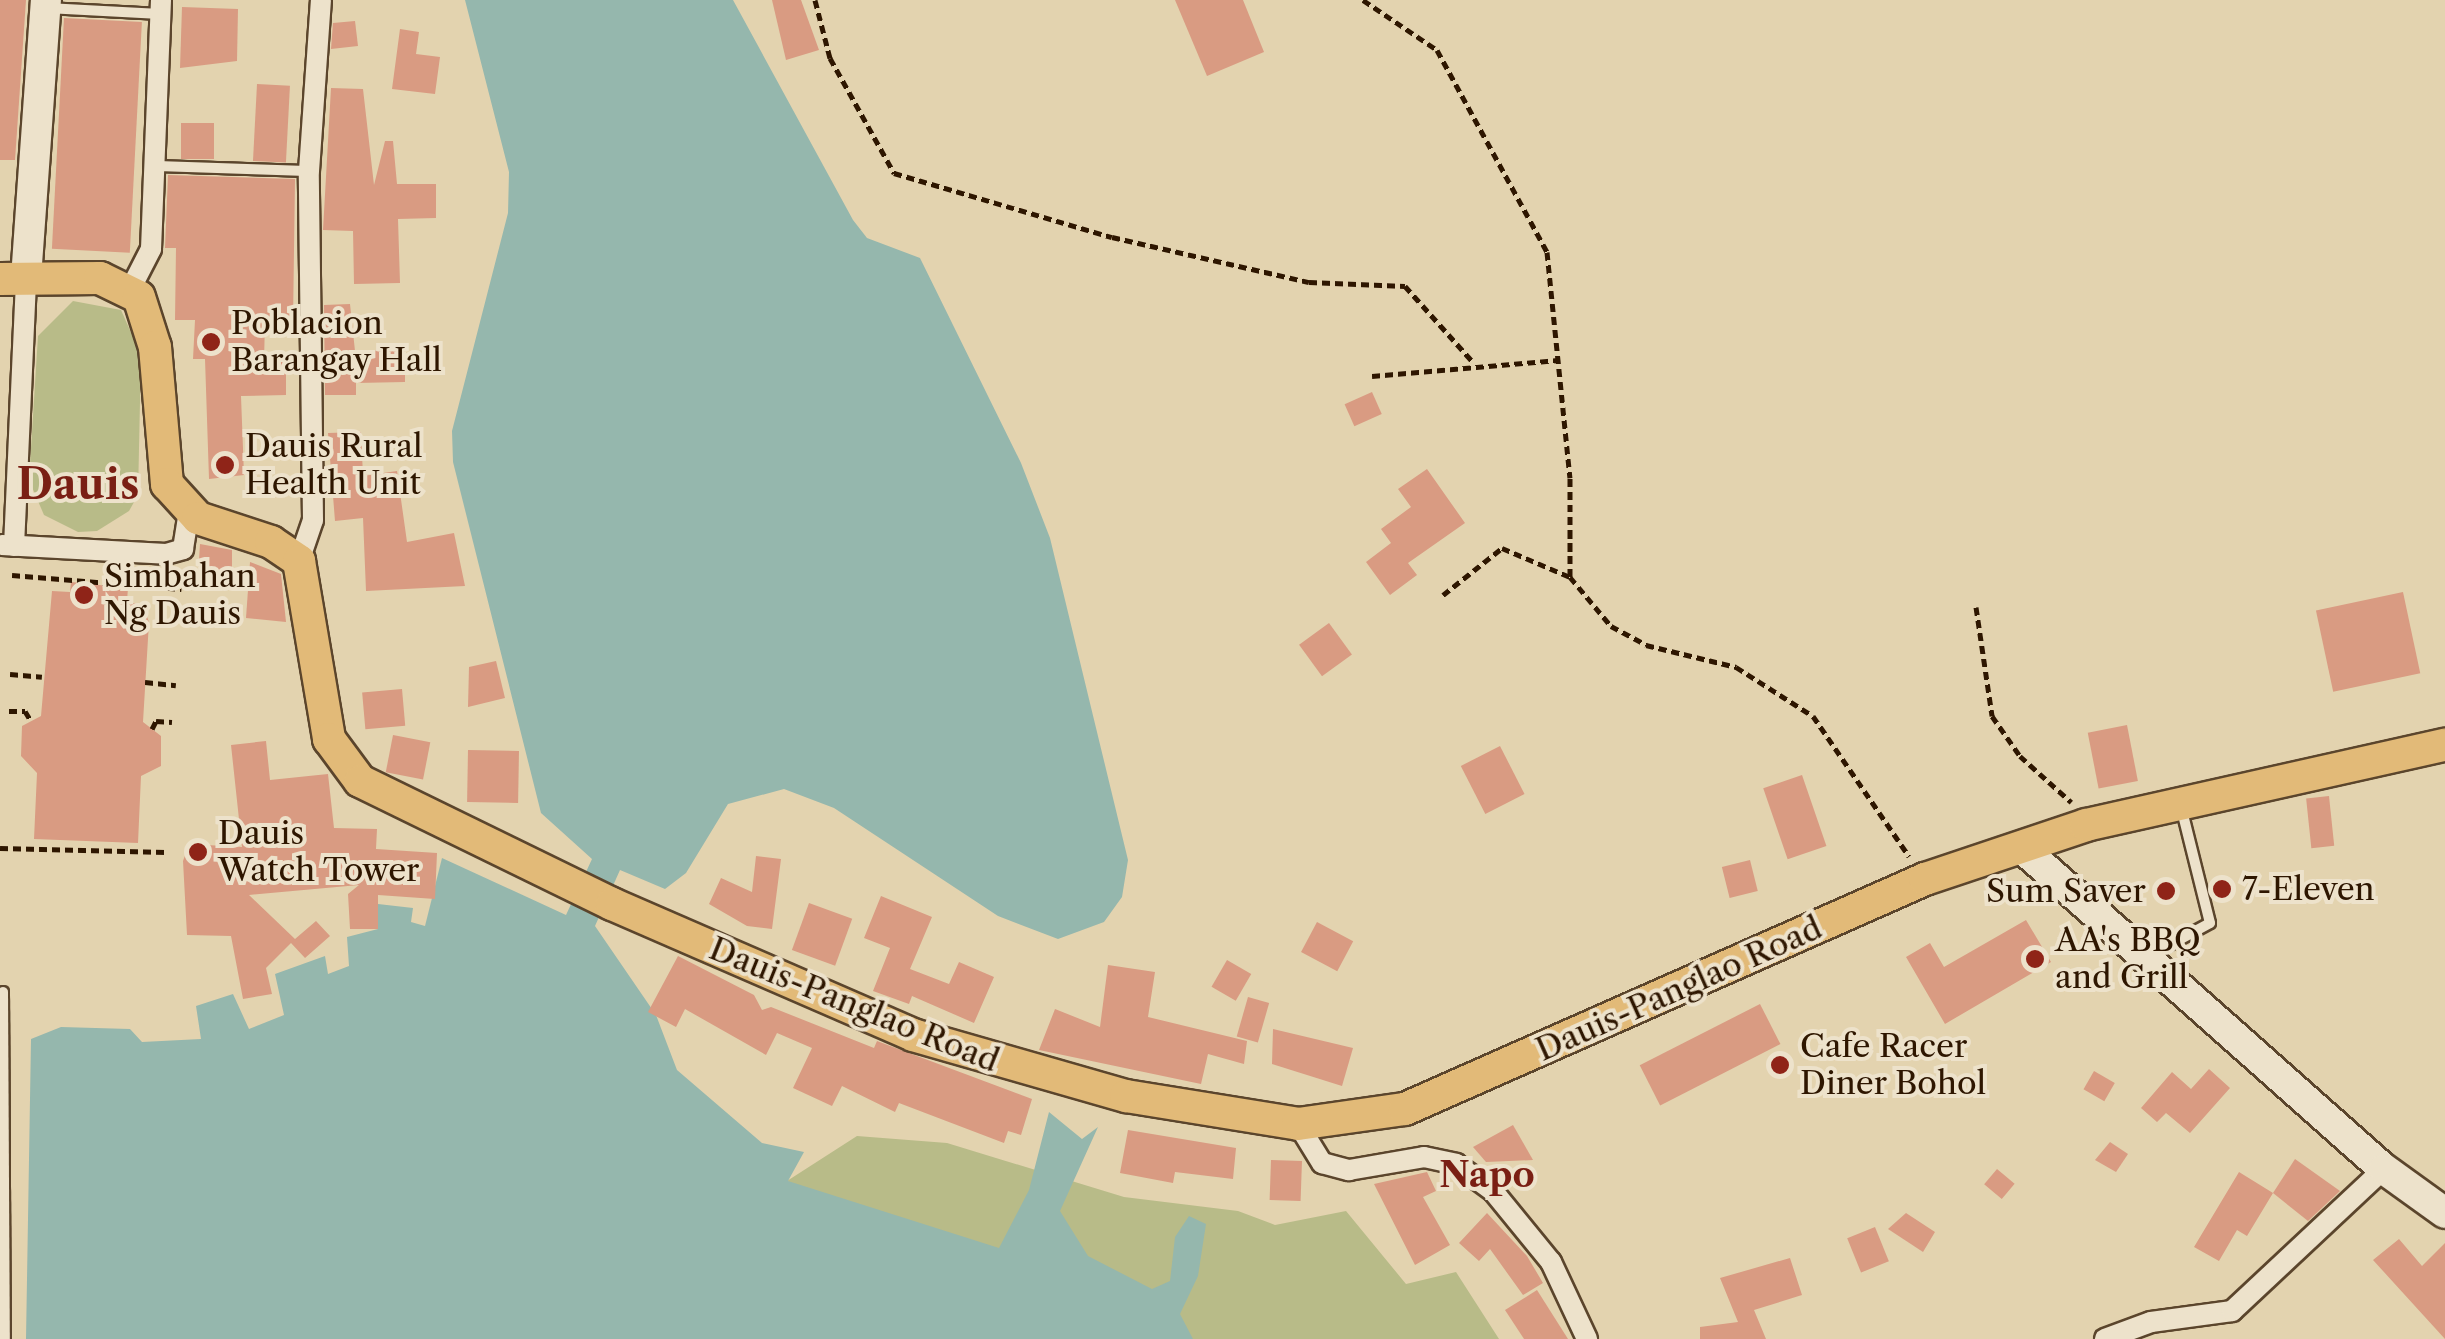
<!DOCTYPE html>
<style>
body{margin:0}
#map{position:relative;width:2445px;height:1339px;overflow:hidden;background:#e3d3af;font-family:"Libre Caslon Text",serif}
div>[style]{position:absolute}
[style*='--x']{left:calc(var(--x)*1px);top:calc(var(--y)*1px);width:calc(var(--w)*1px);rotate:calc(var(--a)*1deg)}
.green>*{inset:0;background:#b8bb88}
.water>*{inset:0;background:#95b7ad}
.building>*{inset:0;background:#d99b82;transform-origin:0 0}
.path>*{height:5px;margin-top:-2.5px;transform-origin:0;background:repeating-linear-gradient(90deg,#2e1600 0 8px,transparent 0 13px)}
.roads{filter:drop-shadow(2px 0 #5b452c) drop-shadow(-2px 0 #5b452c) drop-shadow(0 2px #5b452c) drop-shadow(0 -2px #5b452c)}
.service>*{height:10px;margin:-5px;padding:0 5px;transform-origin:5px;border-radius:5px;background:#ede2cb}
.minor>*{height:20px;margin:-10px;padding:0 10px;transform-origin:10px;border-radius:10px;background:#ede2cb}
.secondary>*{height:30px;margin:-15px;padding:0 15px;transform-origin:15px;border-radius:15px;background:#ede2cb}
.primary>*{height:32px;margin:-16px;padding:0 16px;transform-origin:16px;border-radius:16px;background:#e2ba78}
.dots>*{width:28px;height:28px;translate:-50% -50%;box-sizing:border-box;border:5px solid #ede2cb;border-radius:50%}
span{translate:-50% -50%;white-space:nowrap;text-align:center;line-height:1.15;-webkit-text-stroke:8px #ede2cb;paint-order:stroke}
.poi-label{font-size:32px;color:#2e1600}
.left{translate:0 -50%;text-align:left}
.right{translate:-100% -50%;text-align:right}
.street-label{font-size:32px;color:#2e1600}
.neighbourhood-label{font-size:35px;color:#7a1f14;font-weight:700}
.district-label{font-size:42px;color:#7a1f14;font-weight:700}
</style>
<div id="map">
<div class="green">
<i style="clip-path:polygon(73px 301px,121px 310px,141px 355px,138px 495px,129px 511px,97px 531px,78px 532px,44px 515px,29px 480px,38px 336px)"></i>
<i style="clip-path:polygon(857px 1136px,947px 1143px,1124px 1197px,1238px 1211px,1275px 1225px,1346px 1211px,1406px 1284px,1456px 1272px,1499px 1339px,1106px 1339px,787px 1181px)"></i>
</div>
<div class="water">
<i style="clip-path:polygon(465px 0,733px 0,853px 220px,867px 238px,920px 258px,1021px 463px,1050px 538px,1128px 860px,1122px 897px,1104px 922px,1058px 939px,998px 916px,834px 808px,784px 789px,728px 804px,686px 873px,665px 889px,620px 870px,595px 926px,656px 1015px,677px 1070px,762px 1143px,804px 1152px,788px 1181px,999px 1248px,1029px 1190px,1049px 1112px,1082px 1139px,1098px 1127px,1060px 1211px,1088px 1256px,1152px 1289px,1170px 1281px,1175px 1237px,1189px 1216px,1206px 1224px,1198px 1276px,1180px 1314px,1193px 1339px,26px 1339px,31px 1039px,61px 1027px,130px 1029px,142px 1042px,201px 1039px,196px 1006px,233px 994px,249px 1029px,284px 1015px,275px 974px,325px 956px,328px 974px,349px 966px,347px 937px,378px 929px,378px 904px,413px 908px,411px 922px,425px 926px,442px 858px,566px 915px,592px 859px,541px 813px,453px 462px,452px 431px,508px 213px,509px 172px)"></i>
</div>
<div class="building">
<i style="clip-path:polygon(0 0,26px 0,15px 160px,0 160px)"></i>
<i style="clip-path:polygon(772px 0,801px 0,819px 50px,786px 60px)"></i>
<i style="clip-path:polygon(1175px 0,1243px 0,1264px 52px,1207px 76px)"></i>
<i style="clip-path:polygon(182px 7px,238px 9px,237px 61px,180px 68px)"></i>
<i style="left:64px;top:18px;width:78px;height:231px;rotate:3deg"></i>
<i style="clip-path:polygon(355px 21px,358px 46px,331px 49px,333px 23px)"></i>
<i style="clip-path:polygon(400px 29px,419px 32px,416px 54px,440px 57px,435px 94px,392px 89px)"></i>
<i style="left:257px;top:84px;width:33px;height:77px;rotate:3deg"></i>
<i style="clip-path:polygon(331px 88px,363px 89px,374px 185px,385px 141px,393px 141px,397px 184px,436px 184px,436px 218px,398px 219px,400px 283px,354px 284px,353px 231px,323px 230px)"></i>
<i style="left:214px;top:123px;width:36px;height:33px;rotate:90deg"></i>
<i style="clip-path:polygon(168px 175px,295px 179px,293px 322px,265px 321px,264px 362px,286px 362px,286px 395px,241px 396px,244px 475px,209px 479px,205px 359px,193px 359px,195px 320px,175px 320px,176px 248px,165px 248px)"></i>
<i style="clip-path:polygon(350px 304px,355px 351px,405px 350px,405px 382px,356px 383px,356px 395px,325px 395px,324px 305px)"></i>
<i style="left:1372px;top:392px;width:24px;height:30px;rotate:66deg"></i>
<i style="clip-path:polygon(361px 432px,363px 476px,397px 471px,407px 542px,454px 533px,465px 586px,366px 591px,363px 518px,335px 521px,328px 433px)"></i>
<i style="clip-path:polygon(1427px 469px,1465px 523px,1408px 563px,1417px 575px,1390px 595px,1366px 562px,1391px 543px,1381px 529px,1411px 507px,1398px 489px)"></i>
<i style="clip-path:polygon(200px 544px,232px 550px,232px 578px,198px 577px)"></i>
<i style="clip-path:polygon(250px 562px,281px 574px,286px 622px,246px 618px)"></i>
<i style="clip-path:polygon(71px 582px,128px 588px,127px 601px,143px 606px,149px 622px,143px 722px,161px 736px,161px 766px,141px 776px,138px 843px,34px 839px,37px 773px,21px 756px,22px 726px,41px 716px,52px 591px,70px 592px)"></i>
<i style="left:2403px;top:592px;width:83px;height:89px;rotate:78deg"></i>
<i style="left:1329px;top:623px;width:39px;height:37px;rotate:54deg"></i>
<i style="clip-path:polygon(496px 661px,505px 698px,468px 707px,469px 667px)"></i>
<i style="left:402px;top:689px;width:37px;height:40px;rotate:85deg"></i>
<i style="left:2127px;top:725px;width:57px;height:40px;rotate:79deg"></i>
<i style="left:393px;top:735px;width:38px;height:38px;rotate:11deg"></i>
<i style="clip-path:polygon(266px 741px,270px 780px,328px 774px,334px 828px,377px 829px,376px 849px,437px 853px,435px 899px,378px 895px,378px 929px,350px 929px,348px 894px,359px 885px,249px 895px,295px 939px,316px 921px,330px 936px,305px 958px,291px 943px,266px 968px,272px 994px,243px 999px,231px 936px,187px 935px,183px 861px,189px 844px,242px 847px,231px 745px)"></i>
<i style="left:1500px;top:746px;width:54px;height:44px;rotate:63deg"></i>
<i style="left:468px;top:750px;width:51px;height:52px;rotate:1deg"></i>
<i style="left:1802px;top:775px;width:75px;height:41px;rotate:71deg"></i>
<i style="left:2329px;top:796px;width:50px;height:23px;rotate:84deg"></i>
<i style="clip-path:polygon(756px 856px,781px 859px,772px 929px,747px 926px,709px 904px,721px 878px,752px 892px)"></i>
<i style="left:1750px;top:860px;width:32px;height:29px;rotate:76deg"></i>
<i style="clip-path:polygon(881px 896px,932px 917px,910px 969px,949px 984px,959px 962px,994px 977px,974px 1023px,912px 996px,909px 1004px,873px 991px,890px 948px,864px 938px)"></i>
<i style="left:809px;top:903px;width:46px;height:50px;rotate:20deg"></i>
<i style="clip-path:polygon(2026px 920px,2051px 962px,1945px 1024px,1906px 957px,1930px 943px,1944px 967px)"></i>
<i style="left:1317px;top:922px;width:41px;height:34px;rotate:28deg"></i>
<i style="clip-path:polygon(678px 956px,754px 995px,762px 1010px,771px 1007px,874px 1048px,877px 1041px,1032px 1099px,1021px 1135px,1008px 1131px,1004px 1143px,899px 1103px,895px 1112px,842px 1086px,832px 1106px,793px 1088px,812px 1048px,777px 1033px,766px 1055px,685px 1009px,676px 1027px,648px 1012px)"></i>
<i style="left:1227px;top:960px;width:28px;height:31px;rotate:30deg"></i>
<i style="clip-path:polygon(1108px 965px,1155px 972px,1148px 1017px,1247px 1041px,1244px 1064px,1208px 1054px,1201px 1084px,1039px 1050px,1055px 1009px,1100px 1027px)"></i>
<i style="left:1248px;top:997px;width:22px;height:41px;rotate:16deg"></i>
<i style="left:1760px;top:1004px;width:45px;height:135px;rotate:63deg"></i>
<i style="clip-path:polygon(1273px 1029px,1353px 1048px,1342px 1086px,1272px 1064px)"></i>
<i style="clip-path:polygon(2209px 1069px,2230px 1088px,2190px 1133px,2166px 1113px,2157px 1122px,2141px 1108px,2172px 1072px,2191px 1089px)"></i>
<i style="left:2094px;top:1071px;width:24px;height:21px;rotate:30deg"></i>
<i style="clip-path:polygon(1513px 1125px,1533px 1160px,1486px 1162px,1473px 1147px)"></i>
<i style="clip-path:polygon(1128px 1130px,1236px 1148px,1233px 1179px,1175px 1172px,1173px 1183px,1120px 1173px)"></i>
<i style="clip-path:polygon(2110px 1142px,2128px 1154px,2116px 1172px,2095px 1160px)"></i>
<i style="clip-path:polygon(2295px 1159px,2340px 1191px,2308px 1221px,2273px 1193px)"></i>
<i style="left:1271px;top:1160px;width:31px;height:40px;rotate:2deg"></i>
<i style="left:1997px;top:1169px;width:23px;height:20px;rotate:40deg"></i>
<i style="clip-path:polygon(1427px 1172px,1436px 1191px,1423px 1197px,1450px 1245px,1415px 1265px,1374px 1184px)"></i>
<i style="clip-path:polygon(2239px 1172px,2273px 1193px,2247px 1236px,2237px 1230px,2219px 1261px,2194px 1247px)"></i>
<i style="clip-path:polygon(1487px 1213px,1527px 1256px,1543px 1283px,1523px 1295px,1490px 1249px,1479px 1261px,1459px 1243px)"></i>
<i style="clip-path:polygon(1906px 1213px,1935px 1232px,1923px 1252px,1888px 1229px)"></i>
<i style="left:1875px;top:1227px;width:37px;height:30px;rotate:68deg"></i>
<i style="clip-path:polygon(2399px 1239px,2422px 1266px,2445px 1243px,2445px 1339px,2373px 1260px)"></i>
<i style="clip-path:polygon(1790px 1258px,1802px 1295px,1754px 1310px,1766px 1339px,1700px 1339px,1700px 1327px,1738px 1322px,1720px 1278px)"></i>
<i style="clip-path:polygon(1537px 1290px,1568px 1339px,1524px 1339px,1505px 1310px)"></i>
</div>
<div class="path">
<i style="--x:815;--y:0;--w:60;--a:75.5"></i>
<i style="--x:830;--y:58;--w:132;--a:60.9"></i>
<i style="--x:894;--y:173;--w:227;--a:16.4"></i>
<i style="--x:1112;--y:237;--w:202;--a:12.9"></i>
<i style="--x:1309;--y:282;--w:96;--a:2.4"></i>
<i style="--x:1405;--y:286;--w:102;--a:48.2"></i>
<i style="--x:1363;--y:0;--w:89;--a:34"></i>
<i style="--x:1437;--y:50;--w:230;--a:61.4"></i>
<i style="--x:1547;--y:252;--w:227;--a:84.2"></i>
<i style="--x:1570;--y:478;--w:99;--a:90"></i>
<i style="--x:1372;--y:376;--w:187;--a:-4.9"></i>
<i style="--x:12;--y:575;--w:170;--a:4.7"></i>
<i style="--x:1443;--y:595;--w:75;--a:-38.5"></i>
<i style="--x:1502;--y:548;--w:74;--a:23.1"></i>
<i style="--x:1570;--y:577;--w:64;--a:50.1"></i>
<i style="--x:1611;--y:626;--w:40;--a:28"></i>
<i style="--x:1646;--y:645;--w:93;--a:13.7"></i>
<i style="--x:1736;--y:667;--w:91;--a:32.5"></i>
<i style="--x:1813;--y:716;--w:170;--a:55.6"></i>
<i style="--x:1976;--y:607;--w:110;--a:81.6"></i>
<i style="--x:1992;--y:716;--w:49;--a:55"></i>
<i style="--x:2020;--y:756;--w:69;--a:42"></i>
<i style="--x:10;--y:674;--w:32;--a:5"></i>
<i style="--x:145;--y:682;--w:31;--a:6"></i>
<i style="--x:9;--y:711;--w:16;--a:0"></i>
<i style="--x:25;--y:711;--w:12;--a:59"></i>
<i style="--x:152;--y:729;--w:9;--a:-63"></i>
<i style="--x:156;--y:721;--w:16;--a:4"></i>
<i style="--x:0;--y:848;--w:166;--a:1.4"></i>
</div>
<div class="roads">
<div class="service">
<i style="--x:47;--y:8;--w:113;--a:3"></i>
<i style="--x:155;--y:166;--w:154;--a:1.9"></i>
<i style="--x:2151;--y:955;--w:67;--a:-28.5"></i>
<i style="--x:2210;--y:923;--w:115;--a:-104"></i>
<i style="--x:3;--y:992;--w:347;--a:89.7"></i>
</div>
<div class="minor">
<i style="--x:131;--y:288;--w:44;--a:-62.9"></i>
<i style="--x:151;--y:249;--w:249;--a:-87.7"></i>
<i style="--x:2;--y:545;--w:164;--a:3.1"></i>
<i style="--x:166;--y:554;--w:18;--a:-16"></i>
<i style="--x:183;--y:549;--w:39;--a:-81"></i>
<i style="--x:14;--y:546;--w:268;--a:-87.4"></i>
<i style="--x:299;--y:561;--w:43;--a:-71.1"></i>
<i style="--x:313;--y:520;--w:349;--a:-90.7"></i>
<i style="--x:309;--y:171;--w:171;--a:-86"></i>
<i style="--x:1298;--y:1124;--w:46;--a:58.4"></i>
<i style="--x:1322;--y:1163;--w:28;--a:15"></i>
<i style="--x:1349;--y:1170;--w:76;--a:-9.8"></i>
<i style="--x:1424;--y:1157;--w:33;--a:12"></i>
<i style="--x:1456;--y:1164;--w:46;--a:36.1"></i>
<i style="--x:1493;--y:1191;--w:92;--a:50.8"></i>
<i style="--x:1551;--y:1262;--w:85;--a:64.9"></i>
<i style="--x:2105;--y:1339;--w:49;--a:-20.3"></i>
<i style="--x:2151;--y:1322;--w:82;--a:-7.7"></i>
<i style="--x:2232;--y:1311;--w:208;--a:-43.1"></i>
</div>
<div class="secondary">
<i style="--x:26;--y:278;--w:279;--a:-85.9"></i>
<i style="--x:2021;--y:847;--w:485;--a:41.6"></i>
<i style="--x:2384;--y:1169;--w:75;--a:35.8"></i>
</div>
<div class="primary">
<i style="--x:0;--y:279;--w:100;--a:-0.6"></i>
<i style="--x:100;--y:278;--w:43;--a:26"></i>
<i style="--x:139;--y:297;--w:52;--a:72.3"></i>
<i style="--x:155;--y:347;--w:138;--a:85"></i>
<i style="--x:167;--y:484;--w:46;--a:47.6"></i>
<i style="--x:198;--y:518;--w:77;--a:18.2"></i>
<i style="--x:271;--y:542;--w:34;--a:34"></i>
<i style="--x:299;--y:561;--w:181;--a:80.4"></i>
<i style="--x:329;--y:739;--w:52;--a:53.6"></i>
<i style="--x:360;--y:781;--w:280;--a:26"></i>
<i style="--x:612;--y:904;--w:328;--a:23.5"></i>
<i style="--x:913;--y:1035;--w:222;--a:16"></i>
<i style="--x:1126;--y:1096;--w:174;--a:9.2"></i>
<i style="--x:1298;--y:1124;--w:108;--a:-8"></i>
<i style="--x:1405;--y:1109;--w:569;--a:-23.86"></i>
<i style="--x:1925;--y:879;--w:170;--a:-18.5"></i>
<i style="--x:2086;--y:825;--w:368;--a:-12.6"></i>
</div>
</div>
<div class="dots">
<i style="left:211px;top:342px;background:#8f2418"></i>
<i style="left:225px;top:465px;background:#8f2418"></i>
<i style="left:84px;top:595px;background:#8f2418"></i>
<i style="left:198px;top:852px;background:#8f2418"></i>
<i style="left:2222px;top:889px;background:#8f2418"></i>
<i style="left:2166px;top:891px;background:#8f2418"></i>
<i style="left:2035px;top:959px;background:#8f2418"></i>
<i style="left:1780px;top:1065px;background:#8f2418"></i>
</div>
<div class="poi-label">
<span class="left" style="left:231px;top:342px">Poblacion<br>Barangay Hall</span>
<span class="left" style="left:245px;top:465px">Dauis Rural<br>Health Unit</span>
<span class="left" style="left:104px;top:595px">Simbahan<br>Ng Dauis</span>
<span class="left" style="left:218px;top:852px">Dauis<br>Watch Tower</span>
<span class="left" style="left:2242px;top:889px">7-Eleven</span>
<span class="right" style="left:2146px;top:891px">Sum Saver</span>
<span class="left" style="left:2055px;top:959px">AA's BBQ<br>and Grill</span>
<span class="left" style="left:1800px;top:1065px">Cafe Racer<br>Diner Bohol</span>
</div>
<div class="street-label">
<span style="left:1679px;top:989px;rotate:-24deg">Dauis-Panglao Road</span>
<span style="left:854px;top:1005px;rotate:22deg">Dauis-Panglao Road</span>
</div>
<div class="neighbourhood-label">
<span style="left:1487px;top:1175px">Napo</span>
</div>
<div class="district-label">
<span style="left:78px;top:484px">Dauis</span>
</div>
</div>
